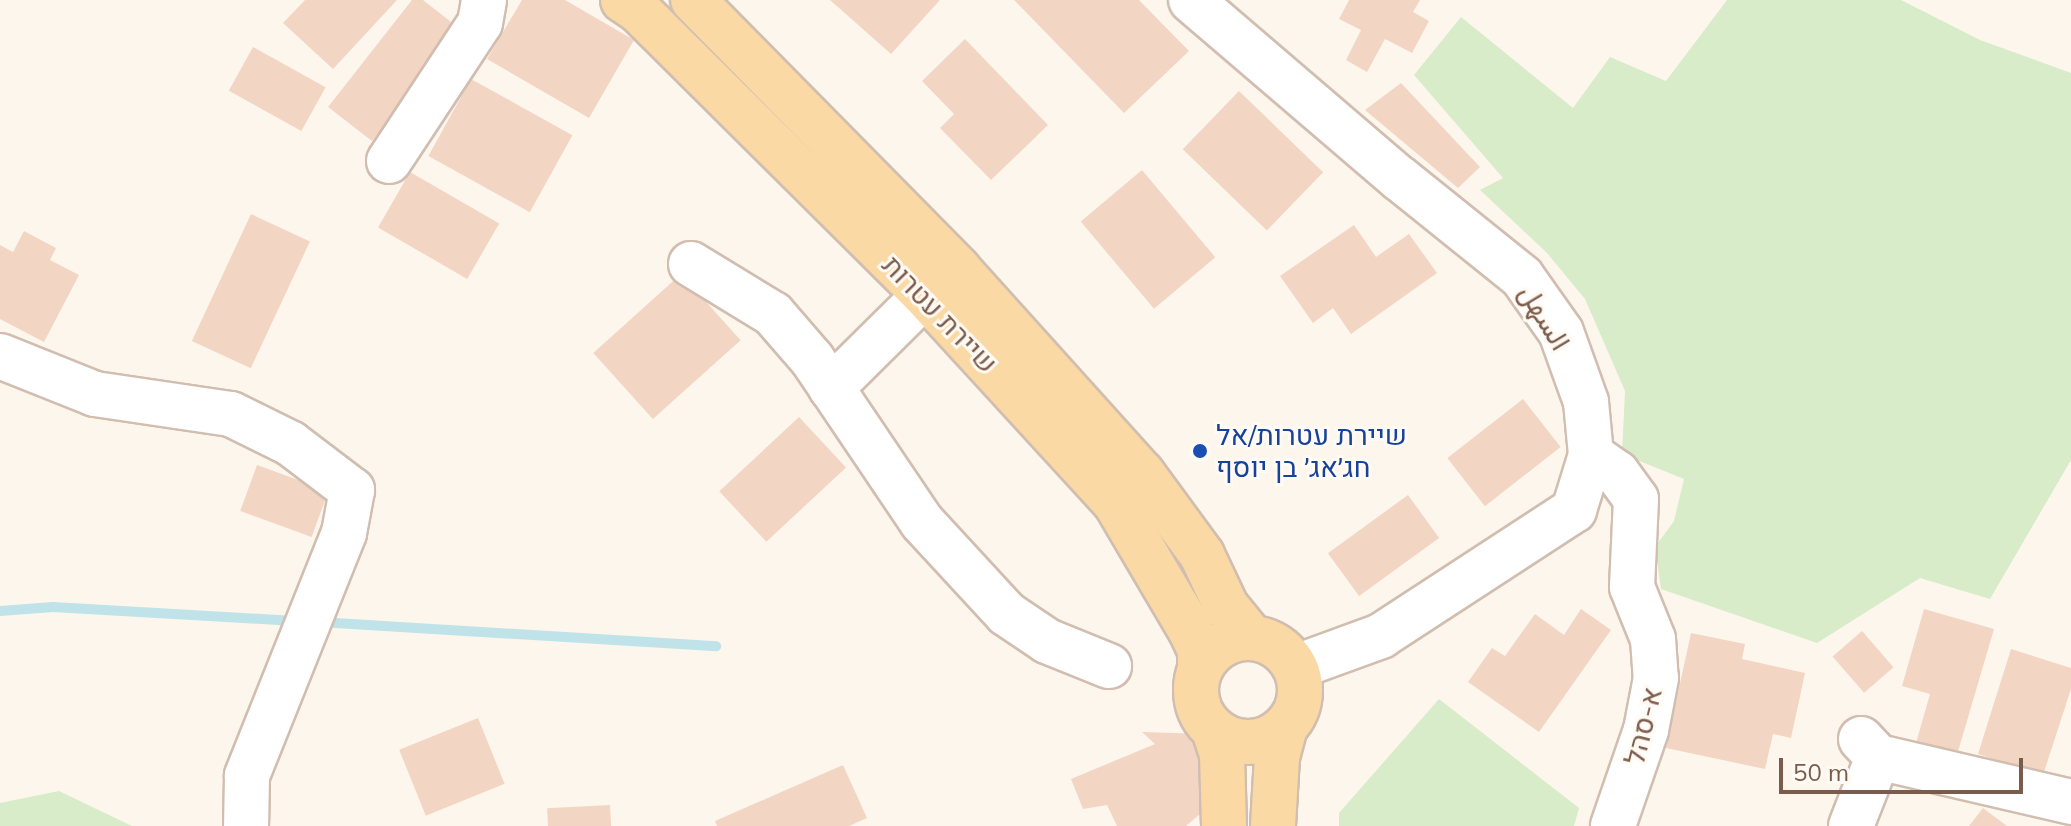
<!DOCTYPE html>
<meta charset="utf-8">
<style>
body{margin:0}
#map{position:relative;width:2071px;height:826px;overflow:hidden;background:#fdf6ec;font-family:Mulish,Vazirmatn,Heebo,sans-serif}
div>[style]{position:absolute}
[style*='--x']{left:calc(var(--x)*1px);top:calc(var(--y)*1px);width:calc(var(--w)*1px);rotate:calc(var(--a)*1deg)}
.green>*{inset:0;background:#d8ecc9}
.stream>*{height:10px;margin:-5px;padding:0 5px;transform-origin:5px;border-radius:5px;background:#bfe3e8}
.building>*{inset:0;background:#f3d5c3;transform-origin:0 0}
.roads{filter:drop-shadow(2px 0 #d1beb0) drop-shadow(-2px 0 #d1beb0) drop-shadow(0 2px #d1beb0) drop-shadow(0 -2px #d1beb0)}
.minor>*{height:44px;margin:-22px;padding:0 22px;transform-origin:22px;border-radius:22px;background:#fff}
.major>*{height:44px;margin:-22px;padding:0 22px;transform-origin:22px;border-radius:22px;background:#fbd9a5}
.major>.ring{margin:-22px;padding:0;box-sizing:content-box;background:none;border:44px solid #fbd9a5;border-radius:50%}
.dots>*{width:22px;height:22px;translate:-50% -50%;box-sizing:border-box;border:4px solid #fffaf3;border-radius:50%}
span{translate:-50% -50%;white-space:nowrap;text-align:center;line-height:1.15;-webkit-text-stroke:6px #fffaf3;paint-order:stroke}
.street-label{font-size:28px;color:#7a5c4d}
.transit-label{font-size:28px;color:#164399}
.left{translate:0 -50%;text-align:left}
.scale{position:absolute;left:1779px;top:758px;width:244px;height:36px;box-sizing:border-box;border:4px solid #7a5c4d;border-top:0;padding-left:10px;font-size:24px;line-height:28px;white-space:nowrap;color:#7a5c4d;-webkit-text-stroke:6px #fffaf3;paint-order:stroke}
</style>
<div id="map">
<div class="green">
<i style="clip-path:polygon(1727px 0,1901px 0,1980px 40px,2071px 73px,2071px 460px,1990px 599px,1920px 578px,1817px 643px,1661px 589px,1655px 547px,1674px 521px,1684px 479px,1622px 454px,1625px 391px,1585px 299px,1547px 253px,1480px 190px,1503px 178px,1414px 75px,1461px 17px,1573px 108px,1610px 57px,1666px 81px)"></i>
<i style="clip-path:polygon(1439px 699px,1579px 808px,1574px 826px,1339px 826px,1339px 813px)"></i>
<i style="clip-path:polygon(59px 791px,132px 826px,0 826px,0 803px)"></i>
</div>
<div class="stream">
<i style="--x:0;--y:611;--w:53;--a:-4.3"></i>
<i style="--x:53;--y:607;--w:246;--a:3.3"></i>
<i style="--x:319;--y:622;--w:398;--a:3.5"></i>
</div>
<div class="building">
<i style="clip-path:polygon(305px 0,397px 0,333px 69px,283px 23px)"></i>
<i style="clip-path:polygon(412px 0,423px 0,460px 29px,372px 141px,328px 107px)"></i>
<i style="clip-path:polygon(522px 0,565px 0,634px 40px,589px 118px,487px 59px)"></i>
<i style="clip-path:polygon(830px 0,940px 0,891px 54px)"></i>
<i style="clip-path:polygon(1014px 0,1139px 0,1189px 51px,1124px 113px)"></i>
<i style="clip-path:polygon(1349px 0,1420px 0,1413px 12px,1429px 21px,1412px 53px,1385px 39px,1367px 72px,1346px 60px,1361px 30px,1339px 19px)"></i>
<i style="clip-path:polygon(965px 39px,1048px 125px,991px 180px,940px 128px,954px 114px,922px 81px)"></i>
<i style="left:253px;top:47px;width:83px;height:50px;rotate:29deg"></i>
<i style="left:471px;top:79px;width:116px;height:88px;rotate:29deg"></i>
<i style="clip-path:polygon(1401px 83px,1480px 167px,1458px 188px,1365px 110px)"></i>
<i style="left:1239px;top:91px;width:117px;height:81px;rotate:44deg"></i>
<i style="left:1142px;top:170px;width:114px;height:80px;rotate:50deg"></i>
<i style="left:410px;top:172px;width:103px;height:64px;rotate:30deg"></i>
<i style="left:251px;top:214px;width:65px;height:140px;rotate:25deg"></i>
<i style="clip-path:polygon(1354px 225px,1376px 257px,1409px 234px,1437px 273px,1351px 334px,1333px 308px,1313px 323px,1280px 276px)"></i>
<i style="clip-path:polygon(24px 231px,56px 248px,50px 260px,79px 275px,44px 342px,0 319px,0 245px,13px 252px)"></i>
<i style="left:681px;top:274px;width:89px;height:118px;rotate:48deg"></i>
<i style="left:1523px;top:399px;width:61px;height:96px;rotate:52deg"></i>
<i style="left:799px;top:417px;width:69px;height:109px;rotate:47deg"></i>
<i style="left:257px;top:465px;width:76px;height:49px;rotate:20deg"></i>
<i style="left:1408px;top:495px;width:53px;height:99px;rotate:54deg"></i>
<i style="clip-path:polygon(1581px 609px,1611px 630px,1539px 732px,1468px 682px,1492px 648px,1505px 656px,1535px 614px,1564px 635px)"></i>
<i style="clip-path:polygon(1924px 609px,1994px 629px,1957px 755px,1916px 743px,1930px 694px,1902px 686px)"></i>
<i style="left:1862px;top:631px;width:48px;height:39px;rotate:49deg"></i>
<i style="clip-path:polygon(1691px 633px,1745px 644px,1742px 659px,1805px 673px,1791px 738px,1773px 734px,1765px 769px,1666px 748px)"></i>
<i style="clip-path:polygon(2011px 649px,2071px 668px,2071px 689px,2043px 775px,1978px 754px)"></i>
<i style="left:478px;top:718px;width:71px;height:85px;rotate:68deg"></i>
<i style="clip-path:polygon(1142px 732px,1204px 734px,1200px 814px,1186px 826px,1117px 826px,1107px 805px,1083px 809px,1071px 779px,1155px 744px)"></i>
<i style="clip-path:polygon(843px 765px,867px 818px,849px 826px,717px 826px,715px 821px)"></i>
<i style="left:610px;top:805px;width:21px;height:63px;rotate:87deg"></i>
<i style="clip-path:polygon(1983px 808px,2007px 826px,1969px 826px)"></i>
</div>
<div class="roads">
<div class="minor">
<i style="--x:1191;--y:0;--w:274;--a:40.6"></i>
<i style="--x:1399;--y:178;--w:158;--a:38.8"></i>
<i style="--x:1522;--y:277;--w:67;--a:54.7"></i>
<i style="--x:1561;--y:332;--w:74;--a:70.3"></i>
<i style="--x:1586;--y:402;--w:53;--a:84.6"></i>
<i style="--x:1591;--y:455;--w:58;--a:107.2"></i>
<i style="--x:1574;--y:510;--w:230;--a:146.9"></i>
<i style="--x:1381;--y:636;--w:90;--a:160"></i>
<i style="--x:389;--y:161;--w:165;--a:-56.6"></i>
<i style="--x:480;--y:23;--w:23;--a:-80"></i>
<i style="--x:691;--y:264;--w:96;--a:31.4"></i>
<i style="--x:773;--y:314;--w:60;--a:49.1"></i>
<i style="--x:812;--y:359;--w:197;--a:56"></i>
<i style="--x:922;--y:522;--w:125;--a:47.3"></i>
<i style="--x:1007;--y:614;--w:48;--a:34"></i>
<i style="--x:1047;--y:641;--w:67;--a:22"></i>
<i style="--x:0;--y:356;--w:102;--a:21.8"></i>
<i style="--x:95;--y:394;--w:137;--a:8.4"></i>
<i style="--x:231;--y:414;--w:66;--a:26.2"></i>
<i style="--x:290;--y:443;--w:78;--a:37.2"></i>
<i style="--x:352;--y:490;--w:44;--a:100.5"></i>
<i style="--x:344;--y:533;--w:262;--a:111.8"></i>
<i style="--x:247;--y:776;--w:50;--a:91.1"></i>
<i style="--x:831;--y:388;--w:132;--a:-44.7"></i>
<i style="--x:1591;--y:455;--w:32;--a:35"></i>
<i style="--x:1617;--y:473;--w:32;--a:54"></i>
<i style="--x:1636;--y:499;--w:88;--a:92.6"></i>
<i style="--x:1632;--y:587;--w:56;--a:68"></i>
<i style="--x:1653;--y:639;--w:39;--a:86"></i>
<i style="--x:1656;--y:678;--w:53;--a:100.9"></i>
<i style="--x:1646;--y:730;--w:102;--a:109"></i>
<i style="--x:1861;--y:739;--w:25;--a:47"></i>
<i style="--x:1878;--y:757;--w:198;--a:13.1"></i>
<i style="--x:1851;--y:826;--w:74;--a:-68.6"></i>
</div>
<div class="major">
<i style="--x:623;--y:0;--w:18;--a:34"></i>
<i style="--x:638;--y:10;--w:404;--a:44.8"></i>
<i style="--x:925;--y:295;--w:281;--a:47.5"></i>
<i style="--x:1115;--y:502;--w:150;--a:59.5"></i>
<i style="--x:1191;--y:631;--w:21;--a:65"></i>
<i style="--x:1200;--y:650;--w:19;--a:90"></i>
<i style="--x:693;--y:0;--w:378;--a:45.4"></i>
<i style="--x:958;--y:269;--w:275;--a:48"></i>
<i style="--x:1142;--y:473;--w:102;--a:53.8"></i>
<i style="--x:1202;--y:555;--w:56;--a:64.8"></i>
<i style="--x:1226;--y:606;--w:41;--a:50.9"></i>
<i class="ring" style="left:1196px;top:638px;width:60px;height:60px"></i>
<i style="--x:1214;--y:730;--w:25;--a:72"></i>
<i style="--x:1222;--y:754;--w:72;--a:88.4"></i>
<i style="--x:1273;--y:826;--w:69;--a:-86.7"></i>
<i style="--x:1277;--y:757;--w:30;--a:-75"></i>
</div>
</div>
<div class="dots">
<i style="left:1200px;top:451px;background:#1a4fb4"></i>
</div>
<div class="street-label">
<span style="left:940px;top:314px;rotate:46deg">שיירת עטרות</span>
<span style="left:1545px;top:317px;rotate:59deg">السهل</span>
<span style="left:1643px;top:726px;rotate:-76deg">א-סהל</span>
</div>
<div class="transit-label">
<span class="left" style="left:1216px;top:451px">שיירת עטרות/אל<br>חג׳אג׳ בן יוסף</span>
</div>
<div class="scale">50 m</div>
</div>
